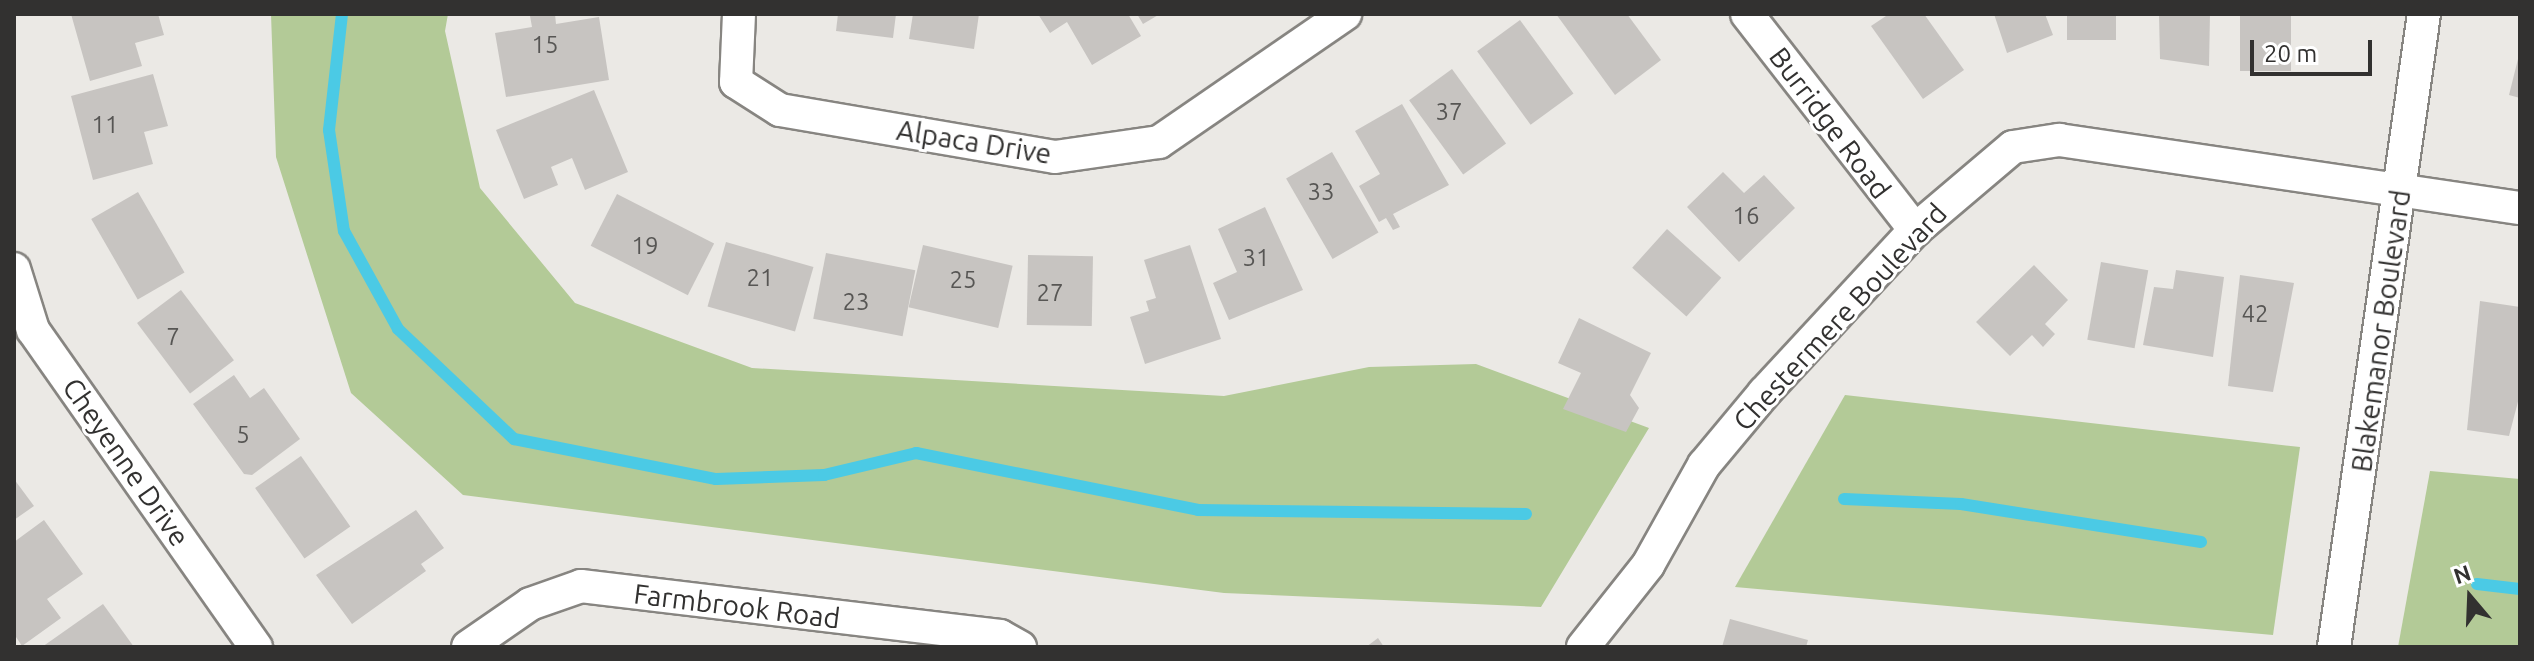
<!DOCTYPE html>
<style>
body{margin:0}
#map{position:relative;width:2534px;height:661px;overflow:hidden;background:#ebe9e5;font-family:Ubuntu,sans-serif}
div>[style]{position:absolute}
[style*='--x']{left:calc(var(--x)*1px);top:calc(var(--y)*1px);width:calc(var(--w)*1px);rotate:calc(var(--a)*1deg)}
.green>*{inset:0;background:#b3ca97}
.stream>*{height:12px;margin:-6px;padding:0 6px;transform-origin:6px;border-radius:6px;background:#4bcae5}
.building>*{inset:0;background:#c7c4c1;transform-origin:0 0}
.roads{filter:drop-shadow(2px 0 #878581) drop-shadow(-2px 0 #878581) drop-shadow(0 2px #878581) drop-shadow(0 -2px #878581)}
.minor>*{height:32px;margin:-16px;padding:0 16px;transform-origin:16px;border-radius:16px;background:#fff}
span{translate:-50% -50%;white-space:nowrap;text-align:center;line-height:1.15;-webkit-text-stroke:6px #fff;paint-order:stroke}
.number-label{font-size:24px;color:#575654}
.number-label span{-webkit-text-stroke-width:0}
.street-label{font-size:28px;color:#323130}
.frame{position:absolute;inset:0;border:16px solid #323130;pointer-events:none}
.north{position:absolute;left:2430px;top:557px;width:80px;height:80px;-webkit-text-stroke:6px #fff;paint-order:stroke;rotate:341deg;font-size:22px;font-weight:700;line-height:32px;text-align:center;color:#323130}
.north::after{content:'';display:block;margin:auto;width:28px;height:36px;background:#323130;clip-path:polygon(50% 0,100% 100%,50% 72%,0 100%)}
.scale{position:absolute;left:2250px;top:40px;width:122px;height:36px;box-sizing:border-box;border:4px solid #323130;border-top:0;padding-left:10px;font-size:24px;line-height:28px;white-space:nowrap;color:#323130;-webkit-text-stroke:6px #fff;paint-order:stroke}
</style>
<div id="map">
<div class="green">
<i style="clip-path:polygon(271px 14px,448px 14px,445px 31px,480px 188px,575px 303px,752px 368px,1224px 396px,1369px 367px,1476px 364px,1649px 428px,1541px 607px,1224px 593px,463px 495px,351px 393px,276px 157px)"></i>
<i style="clip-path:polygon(1845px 395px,2300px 447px,2273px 635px,1735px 587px)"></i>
<i style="clip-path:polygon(2430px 471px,2520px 479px,2520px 647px,2398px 647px)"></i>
</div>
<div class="stream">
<i style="--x:342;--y:14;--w:117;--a:96.4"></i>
<i style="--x:329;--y:130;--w:102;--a:81.6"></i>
<i style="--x:344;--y:231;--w:112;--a:61.1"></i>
<i style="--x:398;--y:329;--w:160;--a:43.5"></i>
<i style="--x:514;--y:439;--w:206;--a:11.2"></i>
<i style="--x:716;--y:479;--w:108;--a:-2.1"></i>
<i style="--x:824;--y:475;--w:95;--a:-13.4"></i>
<i style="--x:916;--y:453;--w:288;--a:11.4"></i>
<i style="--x:1198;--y:510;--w:328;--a:0.7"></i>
<i style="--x:1844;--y:499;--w:117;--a:2.4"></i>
<i style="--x:1961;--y:504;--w:243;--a:9"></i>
<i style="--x:2477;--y:584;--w:43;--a:6.6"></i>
</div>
<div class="building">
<i style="clip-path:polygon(71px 14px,158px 14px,164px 35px,135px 43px,142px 66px,90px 81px)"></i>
<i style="clip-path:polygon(543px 14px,555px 14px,556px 24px,599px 17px,609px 80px,506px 97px,495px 33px,532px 27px,530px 16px)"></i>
<i style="clip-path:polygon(838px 14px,896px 14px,893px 38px,836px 31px)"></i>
<i style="clip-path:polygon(913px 14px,979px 14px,974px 49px,909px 39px)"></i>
<i style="clip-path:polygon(1038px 14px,1128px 14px,1141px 36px,1092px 65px,1067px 22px,1050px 33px)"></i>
<i style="clip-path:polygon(1137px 14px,1160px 14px,1143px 24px)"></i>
<i style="clip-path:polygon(1556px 14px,1627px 14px,1661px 60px,1615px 95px)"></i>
<i style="clip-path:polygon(1889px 14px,1924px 14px,1964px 70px,1923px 99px,1871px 26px)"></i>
<i style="clip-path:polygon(1994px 14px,2045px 14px,2053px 35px,2007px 53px)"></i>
<i style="left:2067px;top:14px;width:49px;height:26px"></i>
<i style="clip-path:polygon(2159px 14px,2210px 14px,2209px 66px,2160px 59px)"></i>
<i style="left:2240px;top:14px;width:51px;height:57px"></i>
<i style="left:1520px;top:20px;width:91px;height:53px;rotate:54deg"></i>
<i style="clip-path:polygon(2519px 55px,2520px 55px,2520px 98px,2509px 95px)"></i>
<i style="left:1452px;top:69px;width:92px;height:53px;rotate:54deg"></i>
<i style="clip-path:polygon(153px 74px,168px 126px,144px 132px,153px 164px,93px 180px,71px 96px)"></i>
<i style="clip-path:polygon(594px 90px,628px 172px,585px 190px,572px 158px,551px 167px,558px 185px,524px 199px,496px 130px)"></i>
<i style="clip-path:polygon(1402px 104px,1449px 185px,1393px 214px,1400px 227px,1393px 230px,1386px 218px,1379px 222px,1359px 186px,1380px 174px,1355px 131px)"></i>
<i style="left:1332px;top:152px;width:93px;height:53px;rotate:60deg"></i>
<i style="clip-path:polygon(1723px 172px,1744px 193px,1764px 175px,1795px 208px,1739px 262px,1687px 207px)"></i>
<i style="left:138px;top:192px;width:93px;height:54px;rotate:60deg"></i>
<i style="left:617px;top:194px;width:109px;height:58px;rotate:27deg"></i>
<i style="clip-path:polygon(1265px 207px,1303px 290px,1229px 320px,1213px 283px,1237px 272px,1218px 229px)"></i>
<i style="left:1667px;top:229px;width:73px;height:52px;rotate:42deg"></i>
<i style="left:726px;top:242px;width:91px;height:67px;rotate:16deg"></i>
<i style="left:923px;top:245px;width:92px;height:64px;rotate:13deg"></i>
<i style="clip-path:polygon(1190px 245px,1221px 339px,1145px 364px,1130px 317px,1149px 311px,1146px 301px,1156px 298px,1144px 260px)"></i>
<i style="left:826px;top:253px;width:91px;height:67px;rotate:11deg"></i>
<i style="left:1028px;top:255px;width:65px;height:70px;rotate:1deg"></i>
<i style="left:2101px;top:262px;width:48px;height:79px;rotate:10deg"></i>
<i style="clip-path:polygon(2034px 265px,2068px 300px,2045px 324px,2055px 334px,2043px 347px,2032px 335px,2010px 356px,1976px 322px)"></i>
<i style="clip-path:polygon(2176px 270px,2224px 277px,2213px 357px,2143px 345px,2154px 287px,2173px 289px)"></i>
<i style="clip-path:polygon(2240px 275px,2294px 283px,2273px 392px,2228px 386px)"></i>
<i style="left:181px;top:290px;width:88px;height:55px;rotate:53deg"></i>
<i style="clip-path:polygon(2480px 301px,2520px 307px,2520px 394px,2509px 436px,2467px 430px)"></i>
<i style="clip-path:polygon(1579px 318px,1651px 353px,1630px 395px,1639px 408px,1626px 432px,1563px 409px,1581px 373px,1558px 363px)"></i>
<i style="clip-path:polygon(234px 375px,250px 398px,264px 388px,300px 439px,252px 475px,244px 474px,193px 404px)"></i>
<i style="left:301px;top:456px;width:86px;height:56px;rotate:55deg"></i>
<i style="clip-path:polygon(14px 479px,34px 506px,14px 520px)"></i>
<i style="clip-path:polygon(416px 510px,444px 548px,421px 564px,426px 571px,352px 624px,316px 575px)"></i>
<i style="clip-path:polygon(44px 520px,83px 574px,47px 599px,61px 618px,22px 646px,14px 634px,14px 542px)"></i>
<i style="clip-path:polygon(103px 604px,134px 647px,42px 647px)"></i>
<i style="clip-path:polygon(1730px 619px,1808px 640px,1806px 647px,1722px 647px)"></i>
<i style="clip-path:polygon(1378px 638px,1384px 647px,1366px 647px)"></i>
</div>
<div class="roads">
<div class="minor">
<i style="--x:739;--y:14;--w:68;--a:92.5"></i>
<i style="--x:736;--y:82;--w:52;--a:32.5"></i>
<i style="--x:780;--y:110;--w:279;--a:9.7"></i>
<i style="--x:1055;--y:157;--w:105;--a:-8.2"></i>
<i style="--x:1159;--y:142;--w:226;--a:-34.5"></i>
<i style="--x:1747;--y:14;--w:274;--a:52.1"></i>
<i style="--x:14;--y:269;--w:64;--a:72.7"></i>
<i style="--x:33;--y:330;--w:388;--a:54.9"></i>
<i style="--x:468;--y:647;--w:75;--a:-34.7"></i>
<i style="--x:530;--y:604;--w:54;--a:-19.4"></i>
<i style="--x:581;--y:586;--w:422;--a:6.8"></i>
<i style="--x:1000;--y:636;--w:23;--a:29"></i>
<i style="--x:1583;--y:647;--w:105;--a:-51.6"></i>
<i style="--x:1648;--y:565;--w:115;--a:-60.8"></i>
<i style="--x:1704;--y:465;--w:94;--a:-50.2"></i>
<i style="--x:1764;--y:393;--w:222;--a:-47.2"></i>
<i style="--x:1915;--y:230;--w:128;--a:-40.3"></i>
<i style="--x:2013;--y:147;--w:47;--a:-8.7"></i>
<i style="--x:2059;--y:140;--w:466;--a:8.4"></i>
<i style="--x:2334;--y:647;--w:639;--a:-81.91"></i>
</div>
</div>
<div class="number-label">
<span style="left:545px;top:45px">15</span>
<span style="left:1449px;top:112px">37</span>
<span style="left:105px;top:125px">11</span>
<span style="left:1321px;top:192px">33</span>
<span style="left:1746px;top:216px">16</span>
<span style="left:645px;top:246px">19</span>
<span style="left:1256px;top:258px">31</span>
<span style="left:760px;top:278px">21</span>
<span style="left:963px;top:280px">25</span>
<span style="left:1050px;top:293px">27</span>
<span style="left:856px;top:302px">23</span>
<span style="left:2255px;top:314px">42</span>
<span style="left:173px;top:337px">7</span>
<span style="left:243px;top:435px">5</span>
</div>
<div class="street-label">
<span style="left:1830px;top:123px;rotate:53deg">Burridge Road</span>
<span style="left:974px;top:142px;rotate:9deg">Alpaca Drive</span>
<span style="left:1840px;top:317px;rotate:-47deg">Chestermere Boulevard</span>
<span style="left:2381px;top:331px;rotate:-82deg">Blakemanor Boulevard</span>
<span style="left:126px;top:462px;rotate:55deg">Cheyenne Drive</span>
<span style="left:737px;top:606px;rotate:7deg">Farmbrook Road</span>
</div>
<div class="frame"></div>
<div class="north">N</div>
<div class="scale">20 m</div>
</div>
